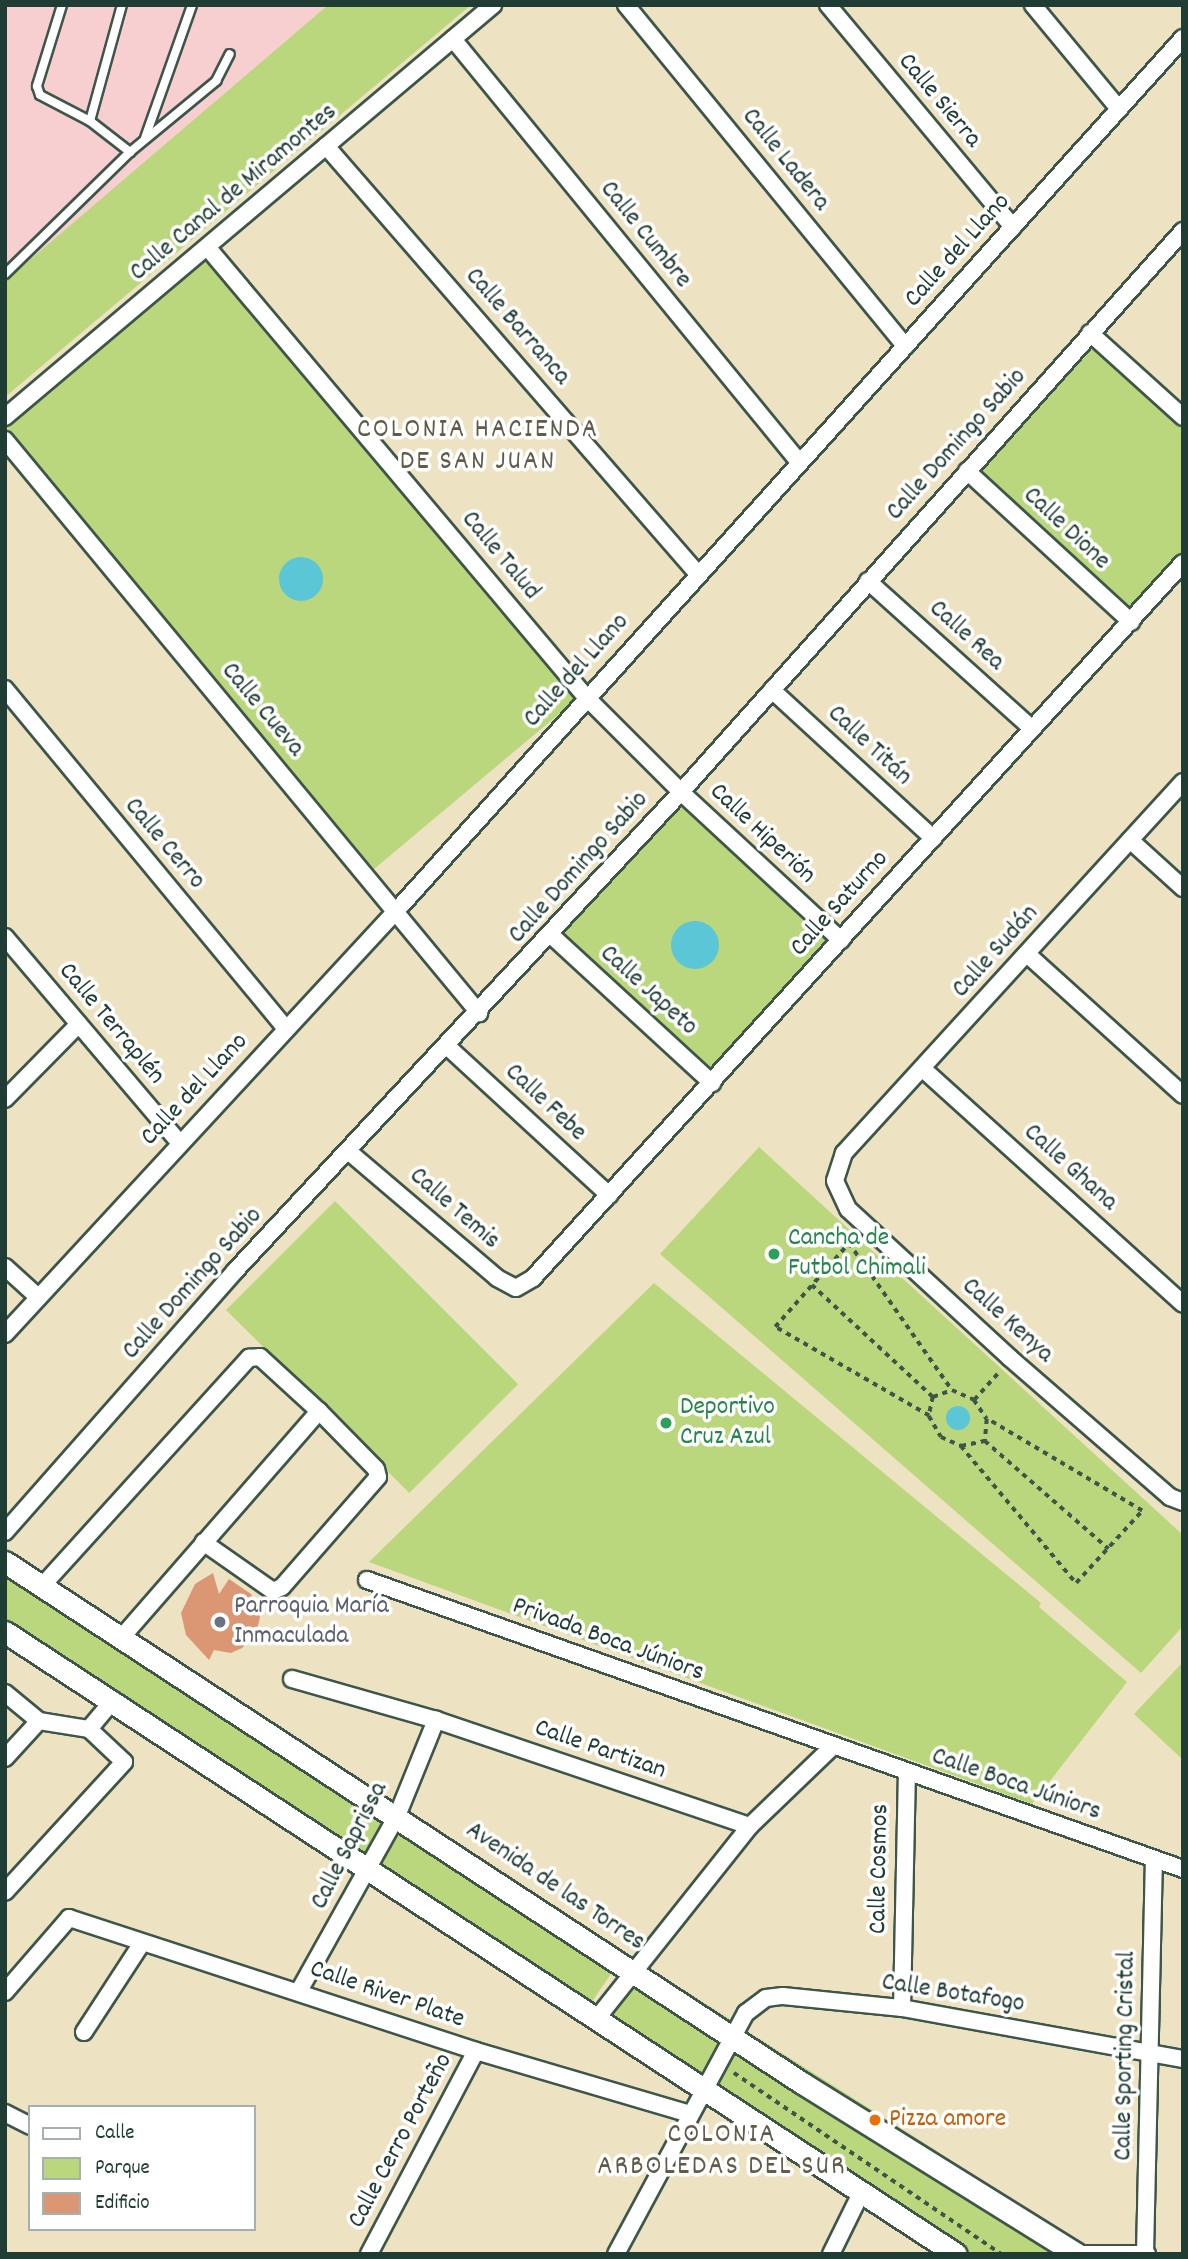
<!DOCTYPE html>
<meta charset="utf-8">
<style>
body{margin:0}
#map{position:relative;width:1188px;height:2259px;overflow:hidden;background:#ede3c3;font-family:Dekko,sans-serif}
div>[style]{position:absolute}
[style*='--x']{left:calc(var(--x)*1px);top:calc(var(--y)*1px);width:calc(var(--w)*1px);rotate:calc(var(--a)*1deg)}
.built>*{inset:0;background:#f7cfd1}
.green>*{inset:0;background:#bad77d;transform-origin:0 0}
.water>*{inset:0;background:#5bc6d5}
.round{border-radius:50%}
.building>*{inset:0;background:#db9673}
.path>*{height:3.5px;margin-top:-1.75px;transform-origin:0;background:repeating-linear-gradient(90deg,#3e5649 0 5px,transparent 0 10px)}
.roads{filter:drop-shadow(2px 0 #3e5649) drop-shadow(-2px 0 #3e5649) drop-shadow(0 2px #3e5649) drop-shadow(0 -2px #3e5649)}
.service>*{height:8px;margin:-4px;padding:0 4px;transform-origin:4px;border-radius:4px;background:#fff}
.minor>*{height:16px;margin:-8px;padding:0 8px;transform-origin:8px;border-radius:8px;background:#fff}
.tertiary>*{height:21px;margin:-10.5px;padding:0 10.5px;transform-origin:10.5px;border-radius:10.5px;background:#fff}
.dots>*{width:19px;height:19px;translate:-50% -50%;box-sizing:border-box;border:4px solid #fff;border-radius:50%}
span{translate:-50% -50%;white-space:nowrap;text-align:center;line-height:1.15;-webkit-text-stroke:7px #fff;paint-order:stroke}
.street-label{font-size:26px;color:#1f3d34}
.leisure-label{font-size:26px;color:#27864d}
.left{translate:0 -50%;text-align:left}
.worship-label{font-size:26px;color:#5b616d}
.food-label{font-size:26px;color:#c56008}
.neighbourhood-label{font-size:28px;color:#615c4a;letter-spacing:2px}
.frame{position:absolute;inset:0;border:7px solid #1f3d34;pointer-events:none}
.legend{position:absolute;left:28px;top:2105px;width:228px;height:126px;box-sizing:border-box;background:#fff;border:2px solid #a5b1ae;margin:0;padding:9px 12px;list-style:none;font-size:21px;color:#1f3d34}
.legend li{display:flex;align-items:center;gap:14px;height:35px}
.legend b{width:35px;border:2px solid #a5b1ae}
</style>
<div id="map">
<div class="built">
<i style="clip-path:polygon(5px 5px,328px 5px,5px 281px)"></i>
</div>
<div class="green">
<i style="clip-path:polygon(328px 5px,471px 5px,5px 397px,5px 281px)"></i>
<i style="left:209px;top:257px;width:575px;height:267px;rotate:50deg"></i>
<i style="clip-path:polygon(1096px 345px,1183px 426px,1183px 563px,1132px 618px,978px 472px)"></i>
<i style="left:681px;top:796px;width:214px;height:186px;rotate:42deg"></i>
<i style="clip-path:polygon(759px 1147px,1183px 1535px,1183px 1626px,1141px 1673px,660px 1254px)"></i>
<i style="left:335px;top:1201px;width:259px;height:154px;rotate:45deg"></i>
<i style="clip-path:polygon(654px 1283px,1041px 1603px,1039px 1607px,1127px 1682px,1032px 1804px,369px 1562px)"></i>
<i style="clip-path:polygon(5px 1564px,393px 1810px,359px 1872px,5px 1633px)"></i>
<i style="clip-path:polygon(1183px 1662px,1183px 1760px,1134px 1714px)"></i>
<i style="left:402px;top:1815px;width:262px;height:71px;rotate:34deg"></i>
<i style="clip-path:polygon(635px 1959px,731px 2020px,692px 2092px,584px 2021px)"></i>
<i style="clip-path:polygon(747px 2031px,932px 2148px,1071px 2245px,1066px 2254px,933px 2254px,709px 2102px)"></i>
</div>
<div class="water">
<i class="round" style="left:279px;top:557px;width:44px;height:44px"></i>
<i class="round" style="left:671px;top:921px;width:48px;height:48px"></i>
<i class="round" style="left:946px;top:1406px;width:24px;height:24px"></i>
</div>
<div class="building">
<i style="clip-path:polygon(213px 1573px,219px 1594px,229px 1579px,251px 1594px,260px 1617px,256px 1634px,242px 1648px,231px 1653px,214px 1650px,209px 1660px,186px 1635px,181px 1613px,195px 1584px)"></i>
</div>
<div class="path">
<i style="--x:812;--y:1285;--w:165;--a:42.8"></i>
<i style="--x:933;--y:1397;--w:19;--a:102"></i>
<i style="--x:929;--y:1416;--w:24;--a:60"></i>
<i style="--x:941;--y:1437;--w:22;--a:24"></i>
<i style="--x:961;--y:1446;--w:25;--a:-12"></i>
<i style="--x:985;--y:1441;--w:164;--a:41.1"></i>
<i style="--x:933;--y:1397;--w:20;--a:-20"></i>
<i style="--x:952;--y:1390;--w:24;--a:24"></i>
<i style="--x:974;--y:1400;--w:23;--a:56"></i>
<i style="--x:987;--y:1419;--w:22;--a:95"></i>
<i style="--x:974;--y:1400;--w:39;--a:-48"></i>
<i style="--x:929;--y:1416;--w:178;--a:-150"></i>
<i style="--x:775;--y:1327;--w:112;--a:-48.6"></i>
<i style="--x:849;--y:1243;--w:179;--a:55"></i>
<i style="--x:961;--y:1446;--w:179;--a:50"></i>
<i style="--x:1076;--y:1583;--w:98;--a:-47.5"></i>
<i style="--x:1142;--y:1511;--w:180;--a:-149.3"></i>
<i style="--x:734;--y:2073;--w:323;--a:34.1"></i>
</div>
<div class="roads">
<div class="service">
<i style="--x:62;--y:5;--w:85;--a:107.2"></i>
<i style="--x:37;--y:86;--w:9;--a:72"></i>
<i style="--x:40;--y:95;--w:56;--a:27.5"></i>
<i style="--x:90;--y:121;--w:51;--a:37.8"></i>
<i style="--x:130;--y:152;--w:112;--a:-39.5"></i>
<i style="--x:216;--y:81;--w:30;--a:-63"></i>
<i style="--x:90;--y:121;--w:120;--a:-74.6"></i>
<i style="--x:145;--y:138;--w:141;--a:-70.5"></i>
<i style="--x:5;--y:274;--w:175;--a:-44.3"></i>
</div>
<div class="minor">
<i style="--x:626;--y:5;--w:441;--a:50.7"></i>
<i style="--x:828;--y:5;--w:289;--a:50.2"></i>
<i style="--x:1033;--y:5;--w:135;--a:50.4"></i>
<i style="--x:453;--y:39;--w:546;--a:50.72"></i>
<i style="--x:326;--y:146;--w:566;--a:49.01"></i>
<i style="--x:208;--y:248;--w:587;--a:49.91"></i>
<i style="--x:586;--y:697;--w:134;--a:45"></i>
<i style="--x:681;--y:792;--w:218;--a:42.8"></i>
<i style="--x:1090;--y:333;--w:125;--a:42.1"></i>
<i style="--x:5;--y:417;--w:639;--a:-40.17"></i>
<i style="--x:5;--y:440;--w:744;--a:50.4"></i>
<i style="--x:967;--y:471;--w:223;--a:42.6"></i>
<i style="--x:868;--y:581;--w:219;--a:42"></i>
<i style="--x:5;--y:689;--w:441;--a:50.4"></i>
<i style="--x:772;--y:690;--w:219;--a:42.6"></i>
<i style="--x:1183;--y:782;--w:503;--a:132.42"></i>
<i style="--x:844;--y:1153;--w:29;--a:108"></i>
<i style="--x:835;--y:1181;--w:31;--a:65"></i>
<i style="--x:848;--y:1209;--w:220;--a:42.6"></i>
<i style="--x:1010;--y:1358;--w:212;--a:41"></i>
<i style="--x:1170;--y:1497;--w:14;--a:21"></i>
<i style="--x:1130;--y:840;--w:72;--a:42.2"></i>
<i style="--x:551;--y:935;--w:219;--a:42.6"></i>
<i style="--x:5;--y:937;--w:269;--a:49.7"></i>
<i style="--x:1027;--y:954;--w:210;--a:42.1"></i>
<i style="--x:448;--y:1047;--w:219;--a:42.6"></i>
<i style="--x:923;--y:1069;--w:350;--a:42.1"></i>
<i style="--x:5;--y:1099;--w:105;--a:-45.4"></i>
<i style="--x:348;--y:1151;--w:196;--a:40.4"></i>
<i style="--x:497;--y:1278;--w:21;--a:28"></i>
<i style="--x:516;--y:1288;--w:20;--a:-30"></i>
<i style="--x:533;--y:1278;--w:966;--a:-47.73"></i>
<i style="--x:5;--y:1267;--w:45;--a:42.3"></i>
<i style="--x:5;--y:1334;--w:577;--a:-47.25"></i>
<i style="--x:397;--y:910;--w:1174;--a:-47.97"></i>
<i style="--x:5;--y:1532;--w:348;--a:-48.6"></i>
<i style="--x:235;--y:1271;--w:654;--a:-47.04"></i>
<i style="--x:681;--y:792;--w:753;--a:-48.18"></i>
<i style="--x:367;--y:1580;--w:866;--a:19.5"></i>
<i style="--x:43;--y:1585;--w:307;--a:-47.8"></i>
<i style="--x:249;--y:1358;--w:11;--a:-5"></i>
<i style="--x:260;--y:1357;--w:80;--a:42.5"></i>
<i style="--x:319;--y:1411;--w:81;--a:45.5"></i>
<i style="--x:376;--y:1469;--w:8;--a:76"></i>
<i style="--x:378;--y:1477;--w:146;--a:131.1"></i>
<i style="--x:282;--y:1587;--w:10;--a:156"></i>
<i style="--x:273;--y:1591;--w:85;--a:-145"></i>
<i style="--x:122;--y:1637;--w:300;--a:-48.9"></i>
<i style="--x:292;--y:1679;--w:150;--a:15.9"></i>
<i style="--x:436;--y:1720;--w:331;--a:18.7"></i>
<i style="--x:5;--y:1693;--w:44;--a:39.5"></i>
<i style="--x:39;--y:1721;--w:51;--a:9.1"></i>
<i style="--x:89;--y:1729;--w:48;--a:43.3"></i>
<i style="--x:124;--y:1762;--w:176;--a:132.5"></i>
<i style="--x:89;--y:1729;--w:38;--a:-50"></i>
<i style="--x:5;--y:1758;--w:50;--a:-47.4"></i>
<i style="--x:299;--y:1991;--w:201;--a:-60.8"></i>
<i style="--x:397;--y:1816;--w:104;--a:-67.9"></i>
<i style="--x:5;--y:1992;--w:98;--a:-49.1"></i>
<i style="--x:69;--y:1918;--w:428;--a:18.1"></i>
<i style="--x:476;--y:2051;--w:223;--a:16.4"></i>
<i style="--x:902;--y:2008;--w:236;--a:-88.8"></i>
<i style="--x:598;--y:2017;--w:244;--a:-51.5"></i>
<i style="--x:750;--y:1826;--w:115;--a:-43.9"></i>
<i style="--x:84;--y:2032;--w:106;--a:-56.9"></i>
<i style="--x:5;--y:2113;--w:28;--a:27"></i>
<i style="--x:1145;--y:2253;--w:393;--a:-88.7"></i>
<i style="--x:369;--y:2254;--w:229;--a:-62.2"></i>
<i style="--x:616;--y:2254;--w:274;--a:-61.7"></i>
<i style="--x:746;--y:2013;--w:25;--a:-37"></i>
<i style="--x:766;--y:1998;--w:17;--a:-7"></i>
<i style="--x:783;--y:1996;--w:120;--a:5.8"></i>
<i style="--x:902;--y:2008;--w:286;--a:10.3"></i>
<i style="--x:831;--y:2254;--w:70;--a:-63.8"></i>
<i style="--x:1074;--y:2254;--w:73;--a:0"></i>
</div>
<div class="tertiary">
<i style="--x:5;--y:1562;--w:952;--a:33.17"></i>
<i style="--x:802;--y:2083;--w:324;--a:31.9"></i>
<i style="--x:5;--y:1632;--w:1136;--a:33.19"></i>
</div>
</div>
<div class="dots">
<i style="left:774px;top:1254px;background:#2e9e5b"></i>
<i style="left:666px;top:1423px;background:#2e9e5b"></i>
<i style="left:220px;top:1622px;background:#6b7280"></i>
<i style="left:875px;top:2120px;background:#e8710a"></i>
</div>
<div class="street-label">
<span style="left:939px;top:101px;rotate:50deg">Calle Sierra</span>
<span style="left:785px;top:160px;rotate:51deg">Calle Ladera</span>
<span style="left:234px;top:193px;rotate:-40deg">Calle Canal de Miramontes</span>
<span style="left:645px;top:235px;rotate:51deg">Calle Cumbre</span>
<span style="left:958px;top:251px;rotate:-48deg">Calle del Llano</span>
<span style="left:517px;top:327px;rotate:49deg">Calle Barranca</span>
<span style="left:957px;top:445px;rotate:-48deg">Calle Domingo Sabio</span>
<span style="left:1066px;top:529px;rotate:43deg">Calle Dione</span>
<span style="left:500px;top:556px;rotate:50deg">Calle Talud</span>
<span style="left:966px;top:636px;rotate:42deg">Calle Rea</span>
<span style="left:577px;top:671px;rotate:-48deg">Calle del Llano</span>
<span style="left:262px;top:710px;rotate:50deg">Calle Cueva</span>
<span style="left:869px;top:746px;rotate:43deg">Calle Titán</span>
<span style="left:762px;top:834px;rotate:43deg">Calle Hiperión</span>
<span style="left:164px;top:844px;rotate:50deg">Calle Cerro</span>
<span style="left:579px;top:868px;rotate:-48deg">Calle Domingo Sabio</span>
<span style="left:840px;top:904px;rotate:-48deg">Calle Saturno</span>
<span style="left:996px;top:952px;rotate:-48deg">Calle Sudán</span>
<span style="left:648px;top:991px;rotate:42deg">Calle Japeto</span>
<span style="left:111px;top:1024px;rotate:50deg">Calle Terraplén</span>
<span style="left:195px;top:1090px;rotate:-47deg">Calle del Llano</span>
<span style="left:545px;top:1103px;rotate:43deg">Calle Febe</span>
<span style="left:1070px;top:1168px;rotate:42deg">Calle Ghana</span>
<span style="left:454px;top:1209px;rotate:41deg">Calle Temis</span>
<span style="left:193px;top:1284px;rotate:-48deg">Calle Domingo Sabio</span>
<span style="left:1007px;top:1321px;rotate:42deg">Calle Kenya</span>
<span style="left:608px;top:1640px;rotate:20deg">Privada Boca Júniors</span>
<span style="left:600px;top:1750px;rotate:19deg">Calle Partizan</span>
<span style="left:1016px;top:1785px;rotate:19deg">Calle Boca Júniors</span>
<span style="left:350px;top:1846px;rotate:-63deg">Calle Saprissa</span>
<span style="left:880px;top:1869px;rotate:-89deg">Calle Cosmos</span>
<span style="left:555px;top:1887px;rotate:34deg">Avenida de las Torres</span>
<span style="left:953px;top:1994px;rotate:9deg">Calle Botafogo</span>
<span style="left:387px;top:1995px;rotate:19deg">Calle River Plate</span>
<span style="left:1126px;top:2056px;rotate:-89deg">Calle Sporting Cristal</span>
<span style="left:401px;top:2141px;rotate:-62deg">Calle Cerro Porteño</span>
</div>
<div class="leisure-label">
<span class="left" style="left:788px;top:1254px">Cancha de<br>Futbol Chimali</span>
<span class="left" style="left:680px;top:1423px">Deportivo<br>Cruz Azul</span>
</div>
<div class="worship-label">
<span class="left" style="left:234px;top:1622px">Parroquia María<br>Inmaculada</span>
</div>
<div class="food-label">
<span class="left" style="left:889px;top:2120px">Pizza amore</span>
</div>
<div class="neighbourhood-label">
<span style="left:478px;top:447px">COLONIA HACIENDA<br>DE SAN JUAN</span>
<span style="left:722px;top:2152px">COLONIA<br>ARBOLEDAS DEL SUR</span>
</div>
<div class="frame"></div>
<ul class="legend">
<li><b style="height:9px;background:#fff"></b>Calle</li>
<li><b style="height:19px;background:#bad77d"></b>Parque</li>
<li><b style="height:19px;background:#db9673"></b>Edificio</li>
</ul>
</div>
